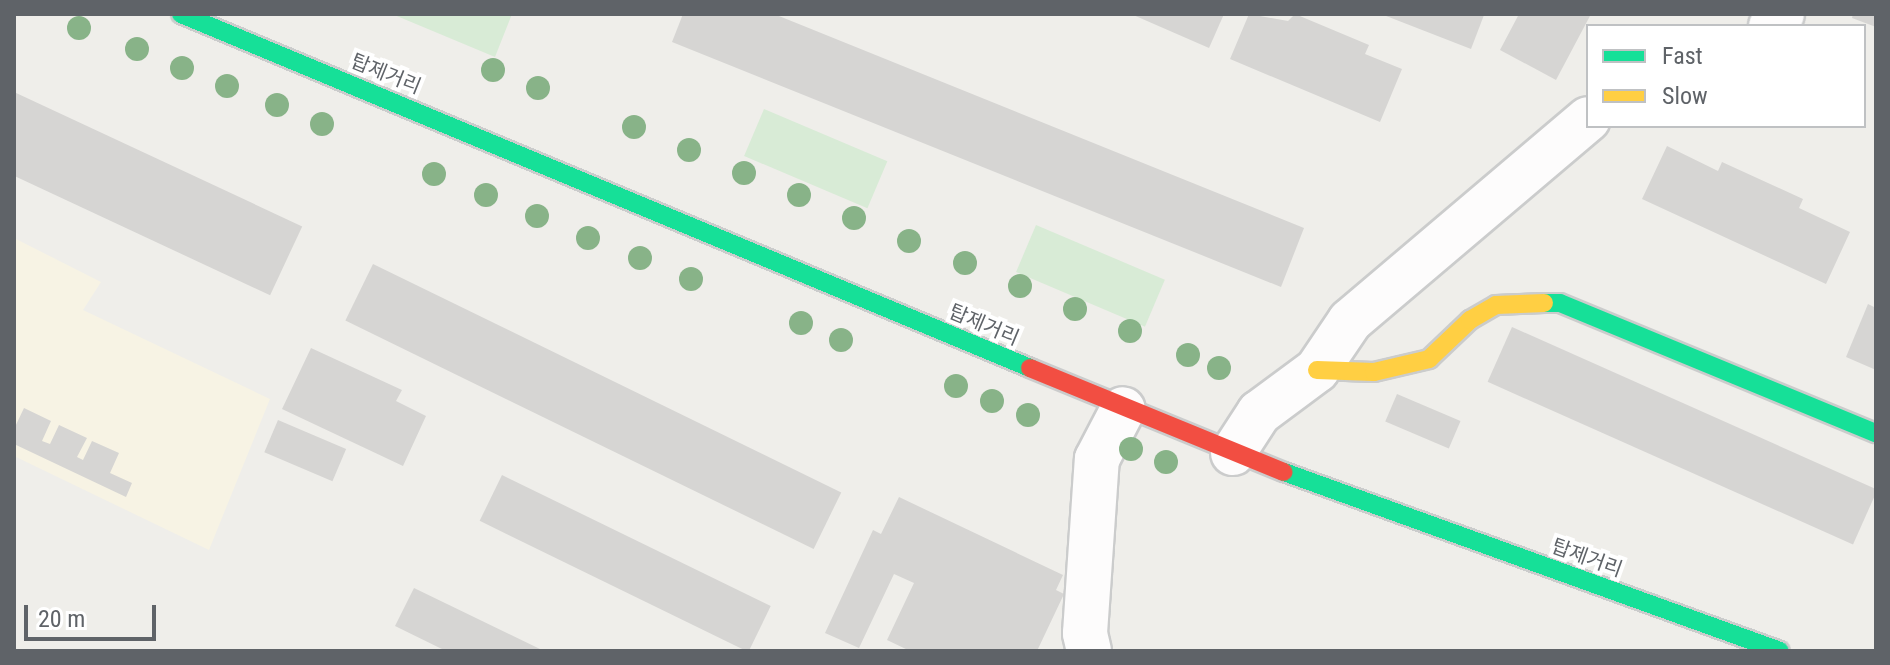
<!DOCTYPE html>
<meta charset="utf-8">
<style>
body{margin:0}
#map{position:relative;width:1890px;height:665px;overflow:hidden;background:#efeeea;font-family:"Roboto Condensed","Noto Sans KR",sans-serif}
div>[style]{position:absolute}
[style*='--x']{left:calc(var(--x)*1px);top:calc(var(--y)*1px);width:calc(var(--w)*1px);rotate:calc(var(--a)*1deg)}
.commercial>*{inset:0;background:#f7f3e4}
.green>*{inset:0;background:#d8ebd6;transform-origin:0 0}
.building>*{inset:0;background:#d6d5d3;transform-origin:0 0}
.roads{filter:drop-shadow(2px 0 #cbcccc) drop-shadow(-2px 0 #cbcccc) drop-shadow(0 2px #cbcccc) drop-shadow(0 -2px #cbcccc)}
.street>*{height:44px;margin:-22px;padding:0 22px;transform-origin:22px;border-radius:22px;background:#fdfcfc}
.fast>*{height:18px;margin:-9px;padding:0 9px;transform-origin:9px;border-radius:9px;background:#16e098}
.slow>*{height:18px;margin:-9px;padding:0 9px;transform-origin:9px;border-radius:9px;background:#ffcf43}
.jam>*{height:18px;margin:-9px;padding:0 9px;transform-origin:9px;border-radius:9px;background:#f24e42}
.trees>*{width:24px;height:24px;margin:-12px;border-radius:50%;background:#88b388}
span{translate:-50% -50%;white-space:nowrap;text-align:center;line-height:1.15;-webkit-text-stroke:8px #fff;paint-order:stroke}
.street-label{font-size:20px;color:#5f6368}
.frame{position:absolute;inset:0;border:16px solid #5f6368;pointer-events:none}
.legend{position:absolute;left:1586px;top:24px;width:280px;height:104px;box-sizing:border-box;background:#fff;border:2px solid #bfc1c3;margin:0;padding:10px 14px;list-style:none;font-size:24px;color:#5f6368}
.legend li{display:flex;align-items:center;gap:16px;height:40px}
.legend b{width:40px;border:2px solid #bfc1c3}
.scale{position:absolute;left:24px;top:605px;width:132px;height:36px;box-sizing:border-box;border:4px solid #5f6368;border-top:0;padding-left:10px;font-size:24px;line-height:28px;white-space:nowrap;color:#5f6368;-webkit-text-stroke:6px #fff;paint-order:stroke}
</style>
<div id="map">
<div class="commercial">
<i style="clip-path:polygon(14px 238px,101px 282px,83px 310px,270px 399px,209px 550px,14px 456px)"></i>
</div>
<div class="green">
<i style="clip-path:polygon(392px 14px,512px 14px,495px 57px)"></i>
<i style="left:764px;top:109px;width:134px;height:51px;rotate:23deg"></i>
<i style="left:1036px;top:225px;width:140px;height:51px;rotate:23deg"></i>
</div>
<div class="building">
<i style="clip-path:polygon(683px 14px,774px 14px,1304px 228px,1281px 287px,672px 42px)"></i>
<i style="clip-path:polygon(1131px 14px,1224px 14px,1209px 48px)"></i>
<i style="clip-path:polygon(1249px 14px,1288px 21px,1295px 14px,1369px 45px,1365px 54px,1402px 69px,1380px 122px,1230px 59px)"></i>
<i style="clip-path:polygon(1381px 14px,1481px 14px,1484px 15px,1471px 49px)"></i>
<i style="clip-path:polygon(1519px 14px,1591px 14px,1556px 80px,1500px 50px)"></i>
<i style="clip-path:polygon(1853px 14px,1876px 14px,1876px 27px,1852px 18px)"></i>
<i style="left:14px;top:92px;width:318px;height:76px;rotate:25deg"></i>
<i style="clip-path:polygon(1667px 146px,1718px 171px,1722px 162px,1803px 199px,1799px 208px,1850px 232px,1826px 284px,1642px 199px)"></i>
<i style="left:373px;top:264px;width:521px;height:63px;rotate:26deg"></i>
<i style="clip-path:polygon(1868px 304px,1876px 308px,1876px 370px,1846px 357px)"></i>
<i style="left:1512px;top:327px;width:400px;height:60px;rotate:24deg"></i>
<i style="clip-path:polygon(311px 348px,402px 390px,396px 401px,426px 416px,403px 466px,282px 409px)"></i>
<i style="left:1397px;top:394px;width:69px;height:30px;rotate:23deg"></i>
<i style="clip-path:polygon(24px 408px,51px 421px,42px 441px,50px 444px,59px 425px,87px 438px,77px 457px,83px 460px,92px 441px,119px 453px,110px 473px,132px 483px,126px 497px,14px 444px,14px 429px)"></i>
<i style="left:278px;top:420px;width:74px;height:35px;rotate:23deg"></i>
<i style="left:502px;top:475px;width:299px;height:51px;rotate:26deg"></i>
<i style="clip-path:polygon(899px 497px,1063px 575px,1056px 590px,1064px 594px,1037px 651px,910px 651px,887px 640px,914px 583px,894px 574px,859px 648px,825px 633px,873px 530px,881px 534px)"></i>
<i style="clip-path:polygon(414px 588px,540px 649px,539px 651px,446px 651px,395px 626px)"></i>
</div>
<div class="roads">
<div class="street">
<i style="--x:1771;--y:26;--w:16;--a:-47"></i>
<i style="--x:1233;--y:453;--w:48;--a:-57"></i>
<i style="--x:1259;--y:413;--w:72;--a:-36.6"></i>
<i style="--x:1317;--y:370;--w:59;--a:-56"></i>
<i style="--x:1350;--y:321;--w:312;--a:-40.3"></i>
<i style="--x:1089;--y:651;--w:18;--a:-103"></i>
<i style="--x:1085;--y:633;--w:174;--a:-86.1"></i>
<i style="--x:1097;--y:459;--w:56;--a:-62.5"></i>
</div>
<div class="fast">
<i style="--x:181;--y:14;--w:920;--a:22.63"></i>
<i style="--x:1544;--y:303;--w:16;--a:0"></i>
<i style="--x:1560;--y:303;--w:342;--a:22.4"></i>
<i style="--x:1284;--y:472;--w:527;--a:19.84"></i>
</div>
<div class="slow">
<i style="--x:1317;--y:370;--w:57;--a:2"></i>
<i style="--x:1374;--y:372;--w:57;--a:-13.3"></i>
<i style="--x:1429;--y:359;--w:57;--a:-43.6"></i>
<i style="--x:1470;--y:320;--w:30;--a:-30"></i>
<i style="--x:1496;--y:305;--w:48;--a:-2.4"></i>
</div>
<div class="jam">
<i style="--x:1030;--y:368;--w:274;--a:22.3"></i>
</div>
</div>
<div class="trees">
<i style="left:79px;top:28px"></i>
<i style="left:137px;top:49px"></i>
<i style="left:182px;top:68px"></i>
<i style="left:493px;top:70px"></i>
<i style="left:227px;top:86px"></i>
<i style="left:538px;top:88px"></i>
<i style="left:277px;top:105px"></i>
<i style="left:322px;top:124px"></i>
<i style="left:634px;top:127px"></i>
<i style="left:689px;top:150px"></i>
<i style="left:744px;top:173px"></i>
<i style="left:434px;top:174px"></i>
<i style="left:486px;top:195px"></i>
<i style="left:799px;top:195px"></i>
<i style="left:537px;top:216px"></i>
<i style="left:854px;top:218px"></i>
<i style="left:588px;top:238px"></i>
<i style="left:909px;top:241px"></i>
<i style="left:640px;top:258px"></i>
<i style="left:965px;top:263px"></i>
<i style="left:691px;top:279px"></i>
<i style="left:1020px;top:286px"></i>
<i style="left:1075px;top:309px"></i>
<i style="left:801px;top:323px"></i>
<i style="left:1130px;top:331px"></i>
<i style="left:841px;top:340px"></i>
<i style="left:1188px;top:355px"></i>
<i style="left:1219px;top:368px"></i>
<i style="left:956px;top:386px"></i>
<i style="left:992px;top:401px"></i>
<i style="left:1028px;top:415px"></i>
<i style="left:1131px;top:449px"></i>
<i style="left:1166px;top:462px"></i>
</div>
<div class="street-label">
<span style="left:386px;top:74px;rotate:22deg">탑제거리</span>
<span style="left:984px;top:325px;rotate:23deg">탑제거리</span>
<span style="left:1587px;top:558px;rotate:20deg">탑제거리</span>
</div>
<div class="frame"></div>
<ul class="legend">
<li><b style="height:10px;background:#16e098"></b>Fast</li>
<li><b style="height:10px;background:#ffcf43"></b>Slow</li>
</ul>
<div class="scale">20 m</div>
</div>
